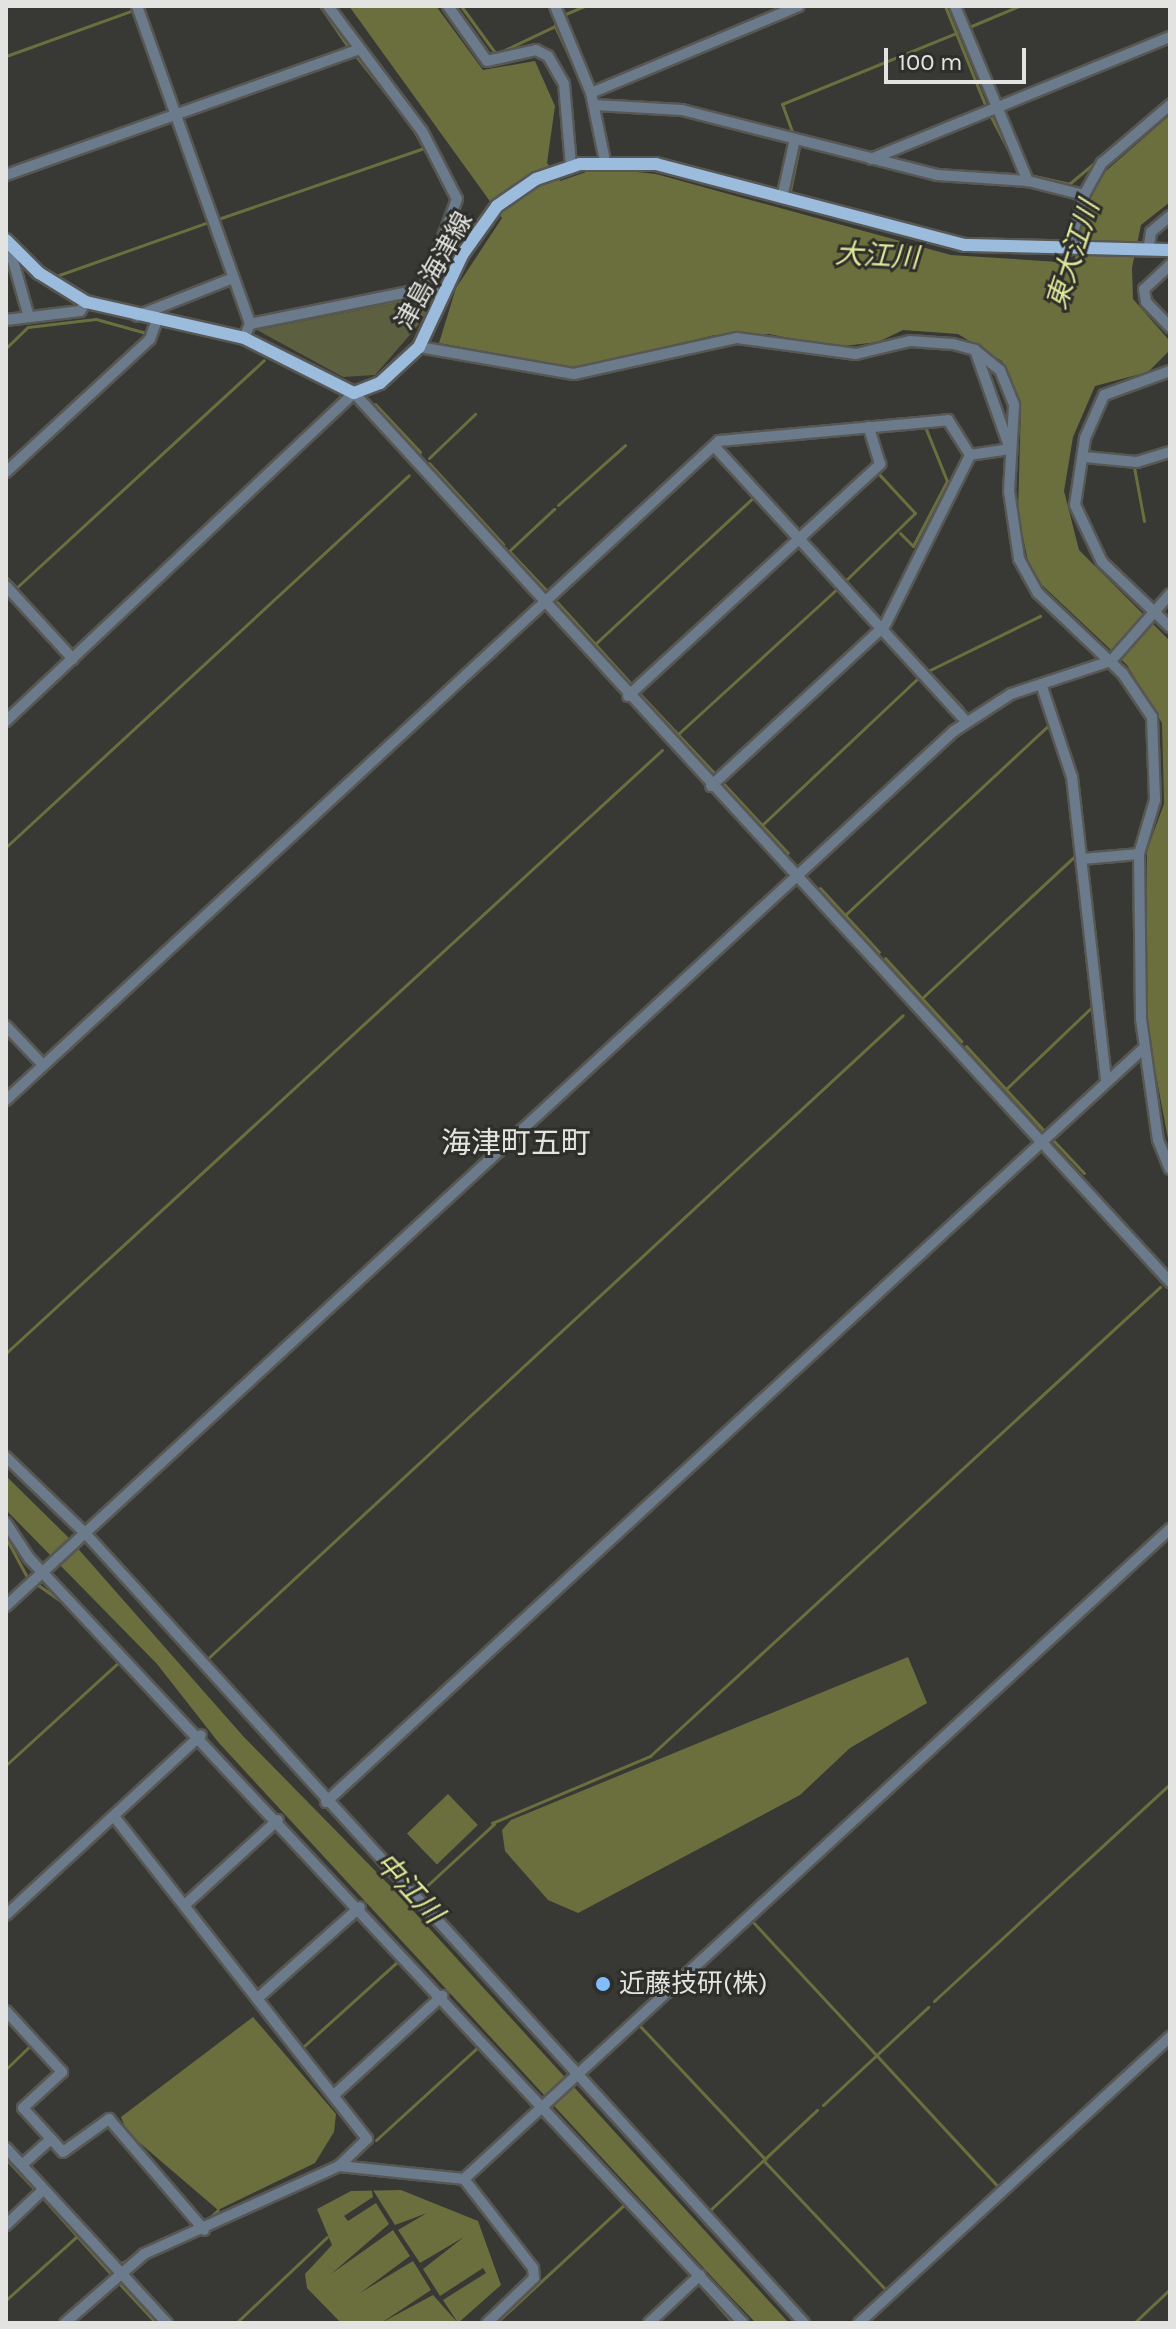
<!DOCTYPE html>
<meta charset="utf-8">
<style>
body{margin:0}
#map{position:relative;width:1176px;height:2329px;overflow:hidden;background:#383834;font-family:Karla,"Noto Sans JP",sans-serif}
div>[style]{position:absolute}
[style*='--x']{left:calc(var(--x)*1px);top:calc(var(--y)*1px);width:calc(var(--w)*1px);rotate:calc(var(--a)*1deg)}
.green>*{inset:0;background:#5c5f40}
.water>*{inset:0;background:#6b6f3e;transform-origin:0 0}
.pier>*{inset:0;background:#383834}
.stream>*{height:3px;margin:-1.5px;padding:0 1.5px;transform-origin:1.5px;border-radius:1.5px;background:#6b6f3e}
.roads{filter:drop-shadow(2px 0 #575753) drop-shadow(-2px 0 #575753) drop-shadow(0 2px #575753) drop-shadow(0 -2px #575753)}
.minor>*{height:10px;margin:-5px;padding:0 5px;transform-origin:5px;border-radius:5px;background:#6b7b8b}
.major>*{height:12px;margin:-6px;padding:0 6px;transform-origin:6px;border-radius:6px;background:#9cbcde}
.dots>*{width:22px;height:22px;translate:-50% -50%;box-sizing:border-box;border:4px solid #2e2e2a;border-radius:50%}
span{translate:-50% -50%;white-space:nowrap;text-align:center;line-height:1.15;-webkit-text-stroke:6px #2e2e2a;paint-order:stroke}
.street-label{font-size:26px;color:#e3e3e1}
.poi-label{font-size:26px;color:#e3e3e1}
.left{translate:0 -50%;text-align:left}
.water-label{font-size:28px;color:#e0e89a;font-style:italic}
.quarter-label{font-size:30px;color:#e3e3e1}
.frame{position:absolute;inset:0;border:8px solid #e3e3e1;pointer-events:none}
.scale{position:absolute;left:884px;top:48px;width:142px;height:36px;box-sizing:border-box;border:4px solid #e3e3e1;border-top:0;padding-left:10px;font-size:24px;line-height:28px;white-space:nowrap;color:#e3e3e1;-webkit-text-stroke:6px #2e2e2a;paint-order:stroke}
</style>
<div id="map">
<div class="green">
<i style="clip-path:polygon(427px 297px,428px 314px,375px 375px,343px 377px,257px 330px)"></i>
</div>
<div class="water">
<i style="clip-path:polygon(349px 6px,436px 6px,483px 70px,535px 61px,555px 106px,547px 163px,560px 181px,598px 168px,656px 174px,951px 255px,1074px 263px,1091px 184px,1170px 115px,1170px 202px,1141px 225px,1132px 268px,1133px 299px,1168px 339px,1168px 352px,1148px 372px,1095px 386px,1073px 437px,1064px 491px,1079px 550px,1170px 641px,1170px 1150px,1146px 1021px,1147px 850px,1164px 804px,1162px 723px,1127px 665px,1042px 585px,1028px 561px,1018px 514px,1021px 403px,1002px 361px,958px 334px,903px 330px,878px 342px,835px 347px,769px 334px,715px 335px,575px 368px,439px 343px,456px 288px,502px 218px)"></i>
<i style="clip-path:polygon(6px 1476px,66px 1535px,243px 1736px,397px 1893px,789px 2323px,756px 2323px,725px 2291px,219px 1743px,157px 1664px,8px 1512px)"></i>
<i style="clip-path:polygon(908px 1657px,927px 1703px,850px 1748px,800px 1795px,578px 1913px,548px 1900px,505px 1851px,502px 1830px,511px 1820px)"></i>
<i style="left:448px;top:1794px;width:43px;height:57px;rotate:46deg"></i>
<i style="clip-path:polygon(253px 2017px,336px 2114px,334px 2132px,315px 2163px,218px 2210px,127px 2132px,121px 2117px)"></i>
<i style="clip-path:polygon(401px 2190px,478px 2221px,501px 2285px,458px 2323px,341px 2323px,307px 2288px,305px 2274px,332px 2245px,317px 2209px,351px 2191px)"></i>
</div>
<div class="pier">
<i style="clip-path:polygon(371px 2187px,395px 2225px,427px 2213px,398px 2230px,420px 2263px,464px 2237px,423px 2269px,440px 2296px,483px 2268px,486px 2273px,443px 2300px,458px 2323px,433px 2295px,381px 2323px,431px 2290px,413px 2261px,360px 2293px,410px 2256px,393px 2230px,331px 2274px,389px 2224px,376px 2203px,348px 2221px,344px 2216px,373px 2197px)"></i>
</div>
<div class="stream">
<i style="--x:320;--y:6;--w:51;--a:55.4"></i>
<i style="--x:461;--y:6;--w:59;--a:53.9"></i>
<i style="--x:496;--y:54;--w:65;--a:-25.4"></i>
<i style="--x:555;--y:26;--w:8;--a:-90"></i>
<i style="--x:945;--y:6;--w:109;--a:67.9"></i>
<i style="--x:563;--y:15;--w:23;--a:-23"></i>
<i style="--x:555;--y:26;--w:52;--a:64.9"></i>
<i style="--x:969;--y:27;--w:54;--a:-22.8"></i>
<i style="--x:6;--y:56;--w:136;--a:-19.8"></i>
<i style="--x:356;--y:56;--w:88;--a:51.4"></i>
<i style="--x:411;--y:125;--w:77;--a:61.1"></i>
<i style="--x:1156;--y:111;--w:21;--a:-47"></i>
<i style="--x:990;--y:115;--w:64;--a:62.2"></i>
<i style="--x:593;--y:126;--w:25;--a:81"></i>
<i style="--x:793;--y:134;--w:32;--a:-110"></i>
<i style="--x:782;--y:104;--w:193;--a:-22.2"></i>
<i style="--x:1030;--y:175;--w:41;--a:12.7"></i>
<i style="--x:1069;--y:184;--w:70;--a:-39.8"></i>
<i style="--x:790;--y:191;--w:45;--a:-78.4"></i>
<i style="--x:218;--y:219;--w:218;--a:-19"></i>
<i style="--x:59;--y:275;--w:159;--a:-19.5"></i>
<i style="--x:431;--y:286;--w:68;--a:-64.6"></i>
<i style="--x:460;--y:225;--w:14;--a:-94"></i>
<i style="--x:260;--y:327;--w:169;--a:-10.9"></i>
<i style="--x:6;--y:348;--w:30;--a:-44"></i>
<i style="--x:28;--y:327;--w:68;--a:-6.7"></i>
<i style="--x:96;--y:319;--w:52;--a:15.6"></i>
<i style="--x:375;--y:404;--w:66;--a:46.8"></i>
<i style="--x:429;--y:458;--w:64;--a:-43.7"></i>
<i style="--x:429;--y:463;--w:110;--a:47.6"></i>
<i style="--x:1134;--y:467;--w:55;--a:79.5"></i>
<i style="--x:558;--y:505;--w:90;--a:-41.8"></i>
<i style="--x:900;--y:533;--w:18;--a:45"></i>
<i style="--x:913;--y:546;--w:73;--a:-62.4"></i>
<i style="--x:947;--y:481;--w:56;--a:-112"></i>
<i style="--x:6;--y:577;--w:14;--a:45"></i>
<i style="--x:844;--y:582;--w:99;--a:-44.2"></i>
<i style="--x:915;--y:513;--w:54;--a:-132.8"></i>
<i style="--x:15;--y:589;--w:338;--a:-42.6"></i>
<i style="--x:546;--y:590;--w:54;--a:-133.5"></i>
<i style="--x:509;--y:551;--w:62;--a:-43"></i>
<i style="--x:6;--y:597;--w:1;--a:-45"></i>
<i style="--x:557;--y:602;--w:112;--a:47.9"></i>
<i style="--x:891;--y:631;--w:105;--a:46.9"></i>
<i style="--x:595;--y:644;--w:219;--a:-42.8"></i>
<i style="--x:928;--y:671;--w:125;--a:-26.2"></i>
<i style="--x:639;--y:693;--w:112;--a:46.8"></i>
<i style="--x:678;--y:734;--w:218;--a:-42.4"></i>
<i style="--x:721;--y:781;--w:98;--a:47.1"></i>
<i style="--x:762;--y:825;--w:214;--a:-43.3"></i>
<i style="--x:6;--y:847;--w:548;--a:-42.71"></i>
<i style="--x:820;--y:888;--w:87;--a:47.3"></i>
<i style="--x:845;--y:915;--w:277;--a:-43"></i>
<i style="--x:885;--y:958;--w:113;--a:47.5"></i>
<i style="--x:922;--y:998;--w:210;--a:-42.9"></i>
<i style="--x:966;--y:1046;--w:117;--a:47.4"></i>
<i style="--x:1006;--y:1089;--w:122;--a:-43.7"></i>
<i style="--x:1051;--y:1138;--w:48;--a:46.7"></i>
<i style="--x:6;--y:1353;--w:891;--a:-42.59"></i>
<i style="--x:6;--y:1538;--w:42;--a:61.6"></i>
<i style="--x:38;--y:1585;--w:37;--a:35"></i>
<i style="--x:204;--y:1662;--w:952;--a:-42.79"></i>
<i style="--x:6;--y:1765;--w:156;--a:-42.4"></i>
<i style="--x:492;--y:1823;--w:172;--a:-23"></i>
<i style="--x:650;--y:1756;--w:693;--a:-42.6"></i>
<i style="--x:419;--y:1893;--w:102;--a:-42.6"></i>
<i style="--x:753;--y:1922;--w:361;--a:47.2"></i>
<i style="--x:934;--y:2001;--w:321;--a:-42.6"></i>
<i style="--x:640;--y:2026;--w:183;--a:46.8"></i>
<i style="--x:304;--y:2046;--w:127;--a:-42.1"></i>
<i style="--x:6;--y:2069;--w:36;--a:-44"></i>
<i style="--x:520;--y:2091;--w:22;--a:51"></i>
<i style="--x:823;--y:2105;--w:144;--a:-43"></i>
<i style="--x:542;--y:2116;--w:19;--a:43"></i>
<i style="--x:376;--y:2140;--w:139;--a:-42.4"></i>
<i style="--x:6;--y:2159;--w:44;--a:46.8"></i>
<i style="--x:764;--y:2161;--w:179;--a:46.6"></i>
<i style="--x:42;--y:2197;--w:105;--a:48.1"></i>
<i style="--x:709;--y:2211;--w:148;--a:-43.1"></i>
<i style="--x:206;--y:2221;--w:16;--a:-43"></i>
<i style="--x:657;--y:2238;--w:52;--a:48.1"></i>
<i style="--x:121;--y:2263;--w:77;--a:-26.9"></i>
<i style="--x:117;--y:2281;--w:57;--a:47.1"></i>
<i style="--x:697;--y:2282;--w:55;--a:48.7"></i>
<i style="--x:6;--y:2300;--w:96;--a:-42"></i>
<i style="--x:236;--y:2323;--w:125;--a:-43.4"></i>
<i style="--x:496;--y:2323;--w:177;--a:-42.7"></i>
<i style="--x:1134;--y:2323;--w:50;--a:-43.4"></i>
</div>
<div class="roads">
<div class="minor">
<i style="--x:137;--y:6;--w:337;--a:70.4"></i>
<i style="--x:250;--y:324;--w:15;--a:113"></i>
<i style="--x:328;--y:6;--w:156;--a:53.1"></i>
<i style="--x:422;--y:131;--w:76;--a:62.8"></i>
<i style="--x:457;--y:199;--w:96;--a:110.1"></i>
<i style="--x:448;--y:6;--w:67;--a:54.7"></i>
<i style="--x:487;--y:61;--w:50;--a:-12.7"></i>
<i style="--x:536;--y:50;--w:13;--a:27"></i>
<i style="--x:548;--y:56;--w:32;--a:60"></i>
<i style="--x:564;--y:84;--w:81;--a:85.1"></i>
<i style="--x:555;--y:6;--w:94;--a:67.5"></i>
<i style="--x:591;--y:93;--w:69;--a:78.4"></i>
<i style="--x:955;--y:6;--w:190;--a:67.4"></i>
<i style="--x:591;--y:93;--w:225;--a:-22.7"></i>
<i style="--x:595;--y:105;--w:87;--a:3.3"></i>
<i style="--x:682;--y:110;--w:263;--a:14.3"></i>
<i style="--x:937;--y:175;--w:91;--a:3.8"></i>
<i style="--x:1028;--y:181;--w:58;--a:14"></i>
<i style="--x:1084;--y:195;--w:37;--a:-61"></i>
<i style="--x:1102;--y:163;--w:89;--a:-40.5"></i>
<i style="--x:871;--y:159;--w:323;--a:-22.2"></i>
<i style="--x:6;--y:175;--w:374;--a:-19.6"></i>
<i style="--x:782;--y:198;--w:60;--a:-77.6"></i>
<i style="--x:8;--y:243;--w:77;--a:74.2"></i>
<i style="--x:1149;--y:245;--w:13;--a:-81"></i>
<i style="--x:1151;--y:232;--w:25;--a:-40"></i>
<i style="--x:1068;--y:250;--w:57;--a:-73.8"></i>
<i style="--x:1170;--y:265;--w:35;--a:137"></i>
<i style="--x:1144;--y:289;--w:13;--a:81"></i>
<i style="--x:1146;--y:302;--w:35;--a:46"></i>
<i style="--x:137;--y:316;--w:103;--a:-21.6"></i>
<i style="--x:6;--y:320;--w:75;--a:-6.9"></i>
<i style="--x:80;--y:311;--w:11;--a:-56"></i>
<i style="--x:250;--y:324;--w:177;--a:-11.4"></i>
<i style="--x:424;--y:289;--w:21;--a:19"></i>
<i style="--x:419;--y:347;--w:157;--a:9.9"></i>
<i style="--x:574;--y:374;--w:167;--a:-12.5"></i>
<i style="--x:737;--y:338;--w:120;--a:7.7"></i>
<i style="--x:856;--y:354;--w:56;--a:-13.5"></i>
<i style="--x:910;--y:341;--w:43;--a:4"></i>
<i style="--x:953;--y:344;--w:23;--a:15"></i>
<i style="--x:975;--y:350;--w:105;--a:70.5"></i>
<i style="--x:1010;--y:449;--w:40;--a:171.5"></i>
<i style="--x:975;--y:350;--w:32;--a:39"></i>
<i style="--x:1000;--y:370;--w:38;--a:68"></i>
<i style="--x:1014;--y:405;--w:86;--a:93.3"></i>
<i style="--x:1009;--y:491;--w:69;--a:81.6"></i>
<i style="--x:1019;--y:559;--w:39;--a:61"></i>
<i style="--x:1038;--y:593;--w:117;--a:43.6"></i>
<i style="--x:1123;--y:674;--w:52;--a:56"></i>
<i style="--x:1152;--y:717;--w:83;--a:87.9"></i>
<i style="--x:1155;--y:800;--w:56;--a:106.5"></i>
<i style="--x:1139;--y:854;--w:165;--a:89.3"></i>
<i style="--x:1141;--y:1019;--w:122;--a:82"></i>
<i style="--x:1158;--y:1140;--w:31;--a:68"></i>
<i style="--x:1170;--y:371;--w:70;--a:160"></i>
<i style="--x:1104;--y:395;--w:47;--a:113.8"></i>
<i style="--x:1085;--y:438;--w:68;--a:98.5"></i>
<i style="--x:1075;--y:505;--w:63;--a:64.7"></i>
<i style="--x:1102;--y:562;--w:94;--a:43.7"></i>
<i style="--x:714;--y:446;--w:373;--a:47.5"></i>
<i style="--x:1084;--y:457;--w:53;--a:5.4"></i>
<i style="--x:1137;--y:462;--w:34;--a:-17"></i>
<i style="--x:6;--y:472;--w:196;--a:-42.7"></i>
<i style="--x:150;--y:339;--w:20;--a:-70"></i>
<i style="--x:6;--y:586;--w:99;--a:47.5"></i>
<i style="--x:883;--y:629;--w:195;--a:-63.4"></i>
<i style="--x:1041;--y:684;--w:98;--a:71.6"></i>
<i style="--x:1072;--y:777;--w:304;--a:83.6"></i>
<i style="--x:628;--y:696;--w:343;--a:-42.6"></i>
<i style="--x:880;--y:464;--w:39;--a:-107"></i>
<i style="--x:6;--y:721;--w:478;--a:-43.3"></i>
<i style="--x:354;--y:393;--w:1207;--a:47.45"></i>
<i style="--x:711;--y:786;--w:233;--a:-42.7"></i>
<i style="--x:1082;--y:859;--w:57;--a:-5"></i>
<i style="--x:6;--y:1026;--w:54;--a:46.5"></i>
<i style="--x:6;--y:1100;--w:971;--a:-42.75"></i>
<i style="--x:719;--y:441;--w:230;--a:-5.2"></i>
<i style="--x:948;--y:420;--w:41;--a:57.8"></i>
<i style="--x:6;--y:1457;--w:110;--a:43.9"></i>
<i style="--x:85;--y:1533;--w:1068;--a:47.69"></i>
<i style="--x:6;--y:1523;--w:42;--a:56.7"></i>
<i style="--x:29;--y:1558;--w:1046;--a:46.97"></i>
<i style="--x:6;--y:1606;--w:1290;--a:-42.71"></i>
<i style="--x:954;--y:731;--w:68;--a:-33"></i>
<i style="--x:1011;--y:694;--w:105;--a:-18.3"></i>
<i style="--x:1111;--y:661;--w:89;--a:-48.6"></i>
<i style="--x:326;--y:1802;--w:1111;--a:-42.67"></i>
<i style="--x:187;--y:1903;--w:123;--a:-42.4"></i>
<i style="--x:6;--y:1915;--w:265;--a:-42.7"></i>
<i style="--x:259;--y:1997;--w:135;--a:-41.7"></i>
<i style="--x:6;--y:2011;--w:83;--a:47.4"></i>
<i style="--x:62;--y:2072;--w:53;--a:137.3"></i>
<i style="--x:23;--y:2108;--w:59;--a:47.7"></i>
<i style="--x:63;--y:2152;--w:57;--a:-35.7"></i>
<i style="--x:109;--y:2119;--w:146;--a:49.4"></i>
<i style="--x:334;--y:2095;--w:147;--a:-42.5"></i>
<i style="--x:6;--y:2148;--w:238;--a:47.4"></i>
<i style="--x:22;--y:2165;--w:39;--a:-42"></i>
<i style="--x:339;--y:2166;--w:126;--a:5.9"></i>
<i style="--x:464;--y:2179;--w:960;--a:-42.64"></i>
<i style="--x:464;--y:2179;--w:113;--a:52.2"></i>
<i style="--x:533;--y:2268;--w:10;--a:84"></i>
<i style="--x:534;--y:2278;--w:65;--a:136.2"></i>
<i style="--x:6;--y:2225;--w:51;--a:-43.4"></i>
<i style="--x:65;--y:2323;--w:105;--a:-41.1"></i>
<i style="--x:144;--y:2254;--w:214;--a:-24.3"></i>
<i style="--x:339;--y:2166;--w:39;--a:-44"></i>
<i style="--x:367;--y:2139;--w:410;--a:-128.1"></i>
<i style="--x:649;--y:2323;--w:70;--a:-43.3"></i>
<i style="--x:859;--y:2323;--w:423;--a:-42.6"></i>
</div>
<div class="major">
<i style="--x:6;--y:240;--w:47;--a:45"></i>
<i style="--x:39;--y:273;--w:55;--a:31.7"></i>
<i style="--x:86;--y:302;--w:162;--a:12.8"></i>
<i style="--x:244;--y:338;--w:123;--a:26.6"></i>
<i style="--x:354;--y:393;--w:28;--a:-21"></i>
<i style="--x:380;--y:383;--w:53;--a:-42.7"></i>
<i style="--x:419;--y:347;--w:102;--a:-64.9"></i>
<i style="--x:462;--y:255;--w:60;--a:-54.5"></i>
<i style="--x:497;--y:206;--w:47;--a:-34.7"></i>
<i style="--x:536;--y:179;--w:46;--a:-18.8"></i>
<i style="--x:580;--y:164;--w:76;--a:0"></i>
<i style="--x:656;--y:164;--w:319;--a:14.7"></i>
<i style="--x:965;--y:245;--w:205;--a:1.4"></i>
</div>
</div>
<div class="dots">
<i style="left:603px;top:1984px;background:#80bdfa"></i>
</div>
<div class="street-label">
<span style="left:434px;top:271px;rotate:-61deg">津島海津線</span>
</div>
<div class="poi-label">
<span class="left" style="left:619px;top:1984px">近藤技研(株)</span>
</div>
<div class="water-label">
<span style="left:1073px;top:255px;rotate:-72deg">東大江川</span>
<span style="left:877px;top:256px;rotate:3deg">大江川</span>
<span style="left:409px;top:1888px;rotate:47deg">中江川</span>
</div>
<div class="quarter-label">
<span style="left:516px;top:1143px">海津町五町</span>
</div>
<div class="frame"></div>
<div class="scale">100 m</div>
</div>
